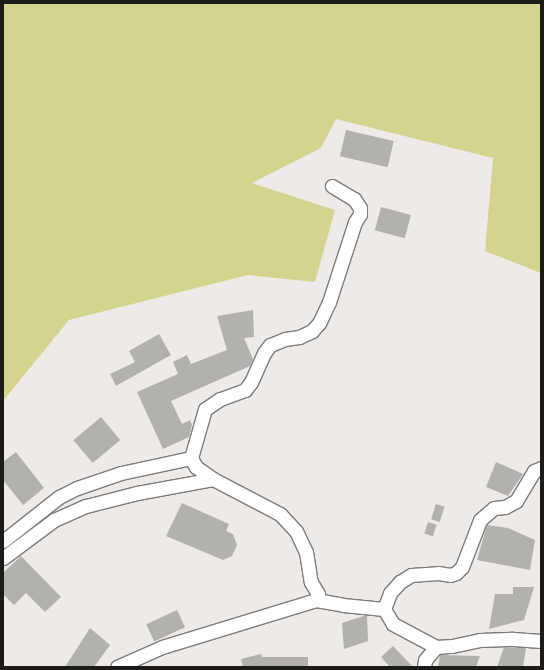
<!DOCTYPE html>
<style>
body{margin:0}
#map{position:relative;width:544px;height:670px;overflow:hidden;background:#eeeae8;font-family:"Alegreya Sans",sans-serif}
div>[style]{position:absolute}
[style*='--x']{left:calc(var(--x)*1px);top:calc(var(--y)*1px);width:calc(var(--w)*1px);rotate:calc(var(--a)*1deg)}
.green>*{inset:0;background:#d4d491}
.building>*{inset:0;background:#b3b1ad;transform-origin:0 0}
.roads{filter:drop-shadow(1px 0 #7f7b79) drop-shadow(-1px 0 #7f7b79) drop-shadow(0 1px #7f7b79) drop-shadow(0 -1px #7f7b79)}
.minor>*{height:13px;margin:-6.5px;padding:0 6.5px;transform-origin:6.5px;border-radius:6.5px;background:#fff}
span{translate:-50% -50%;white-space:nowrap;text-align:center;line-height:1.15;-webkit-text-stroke:3px #fff;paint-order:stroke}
.frame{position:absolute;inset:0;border:4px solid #1d1b1a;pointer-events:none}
</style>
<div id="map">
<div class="green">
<i style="clip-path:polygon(3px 3px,541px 3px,541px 273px,485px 251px,493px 158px,336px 119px,321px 148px,252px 183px,335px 210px,315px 282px,248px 275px,69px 320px,3px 401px)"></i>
</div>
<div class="building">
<i style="left:346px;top:130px;width:49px;height:27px;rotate:13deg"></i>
<i style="left:381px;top:207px;width:31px;height:24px;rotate:15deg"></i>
<i style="clip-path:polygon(253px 310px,254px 337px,244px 338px,253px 359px,250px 366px,171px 401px,182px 424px,190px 420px,192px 425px,189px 437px,163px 449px,137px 392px,178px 374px,173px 362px,187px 355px,191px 364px,227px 350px,217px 316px)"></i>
<i style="clip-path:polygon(159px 334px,171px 355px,116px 386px,110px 374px,135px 362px,129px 351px)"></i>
<i style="left:101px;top:417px;width:30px;height:36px;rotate:50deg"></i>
<i style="clip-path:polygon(16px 452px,44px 488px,23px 505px,3px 480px,3px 462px)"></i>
<i style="clip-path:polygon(496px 462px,523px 474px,508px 496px,486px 487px)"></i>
<i style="clip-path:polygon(182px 503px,229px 524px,226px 531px,233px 534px,237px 545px,232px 556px,223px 560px,166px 536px)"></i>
<i style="left:436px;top:504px;width:9px;height:16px;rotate:18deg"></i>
<i style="left:428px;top:522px;width:9px;height:12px;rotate:18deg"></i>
<i style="clip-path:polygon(487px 525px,508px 528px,535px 540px,530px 570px,477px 560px)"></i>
<i style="clip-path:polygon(21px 556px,61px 597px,45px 612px,26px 593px,14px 605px,3px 594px,3px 573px)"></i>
<i style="clip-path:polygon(513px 587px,534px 587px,524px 620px,489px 629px,495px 594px,513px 594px)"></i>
<i style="left:177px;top:610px;width:19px;height:34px;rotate:65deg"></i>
<i style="clip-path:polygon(367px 615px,368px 641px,344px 649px,342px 623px)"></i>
<i style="clip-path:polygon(90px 628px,110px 645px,94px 667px,65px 667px)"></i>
<i style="clip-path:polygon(393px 646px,413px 667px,390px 667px,381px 657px)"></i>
<i style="clip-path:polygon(504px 647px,526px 648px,523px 667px,497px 667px)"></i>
<i style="clip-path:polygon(261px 654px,262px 657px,308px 657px,308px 667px,243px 667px,241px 659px)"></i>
<i style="clip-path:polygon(440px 655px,480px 656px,476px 667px,438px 667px)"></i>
</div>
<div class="roads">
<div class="minor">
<i style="--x:332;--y:186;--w:26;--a:31"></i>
<i style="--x:354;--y:199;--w:11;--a:56"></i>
<i style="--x:360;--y:208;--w:6;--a:90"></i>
<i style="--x:360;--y:214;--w:9;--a:122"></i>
<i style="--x:355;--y:222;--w:84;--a:108"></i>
<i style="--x:329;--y:302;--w:23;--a:115"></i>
<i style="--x:319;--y:323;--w:11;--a:131"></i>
<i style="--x:312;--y:331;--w:14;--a:155"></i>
<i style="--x:299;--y:337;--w:14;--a:172"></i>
<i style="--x:285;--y:339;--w:16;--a:158"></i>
<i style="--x:270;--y:345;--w:10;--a:127"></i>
<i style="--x:264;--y:353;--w:32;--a:114"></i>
<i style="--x:251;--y:382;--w:10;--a:127"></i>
<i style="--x:245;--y:390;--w:27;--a:160"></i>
<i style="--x:220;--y:399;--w:18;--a:146"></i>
<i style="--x:205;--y:409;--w:51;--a:105.9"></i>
<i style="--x:191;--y:458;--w:10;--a:61"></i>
<i style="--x:196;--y:467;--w:21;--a:35"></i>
<i style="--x:213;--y:479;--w:76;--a:27.6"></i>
<i style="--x:280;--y:514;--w:23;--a:47"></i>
<i style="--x:296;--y:531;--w:23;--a:65"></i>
<i style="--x:306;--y:552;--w:30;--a:81"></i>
<i style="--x:311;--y:582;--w:14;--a:60"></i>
<i style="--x:318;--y:594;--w:6;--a:108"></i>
<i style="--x:316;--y:600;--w:27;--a:10"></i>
<i style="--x:343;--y:605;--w:41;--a:5.6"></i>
<i style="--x:384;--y:609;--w:17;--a:59"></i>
<i style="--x:393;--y:624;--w:49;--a:28.1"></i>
<i style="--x:3;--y:541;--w:71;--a:-38.2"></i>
<i style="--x:59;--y:497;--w:20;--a:-27"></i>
<i style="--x:77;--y:488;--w:46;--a:-18.8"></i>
<i style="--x:121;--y:473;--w:72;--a:-12.1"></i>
<i style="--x:3;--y:558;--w:64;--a:-36.7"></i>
<i style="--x:54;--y:520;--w:35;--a:-24"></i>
<i style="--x:86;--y:506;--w:53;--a:-14.3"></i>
<i style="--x:137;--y:493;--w:77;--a:-10.4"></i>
<i style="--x:384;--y:609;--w:17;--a:-69"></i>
<i style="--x:390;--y:593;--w:15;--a:-48"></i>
<i style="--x:400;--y:582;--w:13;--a:-32"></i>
<i style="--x:411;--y:575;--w:27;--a:-4"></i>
<i style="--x:438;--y:573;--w:12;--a:9"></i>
<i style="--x:450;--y:575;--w:6;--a:-18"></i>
<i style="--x:456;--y:573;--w:8;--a:-45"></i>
<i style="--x:462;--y:567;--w:50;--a:-69"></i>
<i style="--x:480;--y:520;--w:18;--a:-41"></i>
<i style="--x:494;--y:508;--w:11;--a:-5"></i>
<i style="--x:505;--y:507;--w:13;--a:-29"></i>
<i style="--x:516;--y:501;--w:35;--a:-59"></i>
<i style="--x:534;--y:471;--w:8;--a:-23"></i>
<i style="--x:117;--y:667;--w:49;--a:-24"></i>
<i style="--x:162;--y:647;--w:161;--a:-17"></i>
<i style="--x:424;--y:667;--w:7;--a:-82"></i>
<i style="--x:425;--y:660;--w:17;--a:-50"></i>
<i style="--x:436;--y:647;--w:16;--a:-4"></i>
<i style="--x:452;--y:646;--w:29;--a:-12"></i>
<i style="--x:480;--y:640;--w:33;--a:-2"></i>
<i style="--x:513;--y:639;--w:28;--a:4"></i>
</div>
</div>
<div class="frame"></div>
</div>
